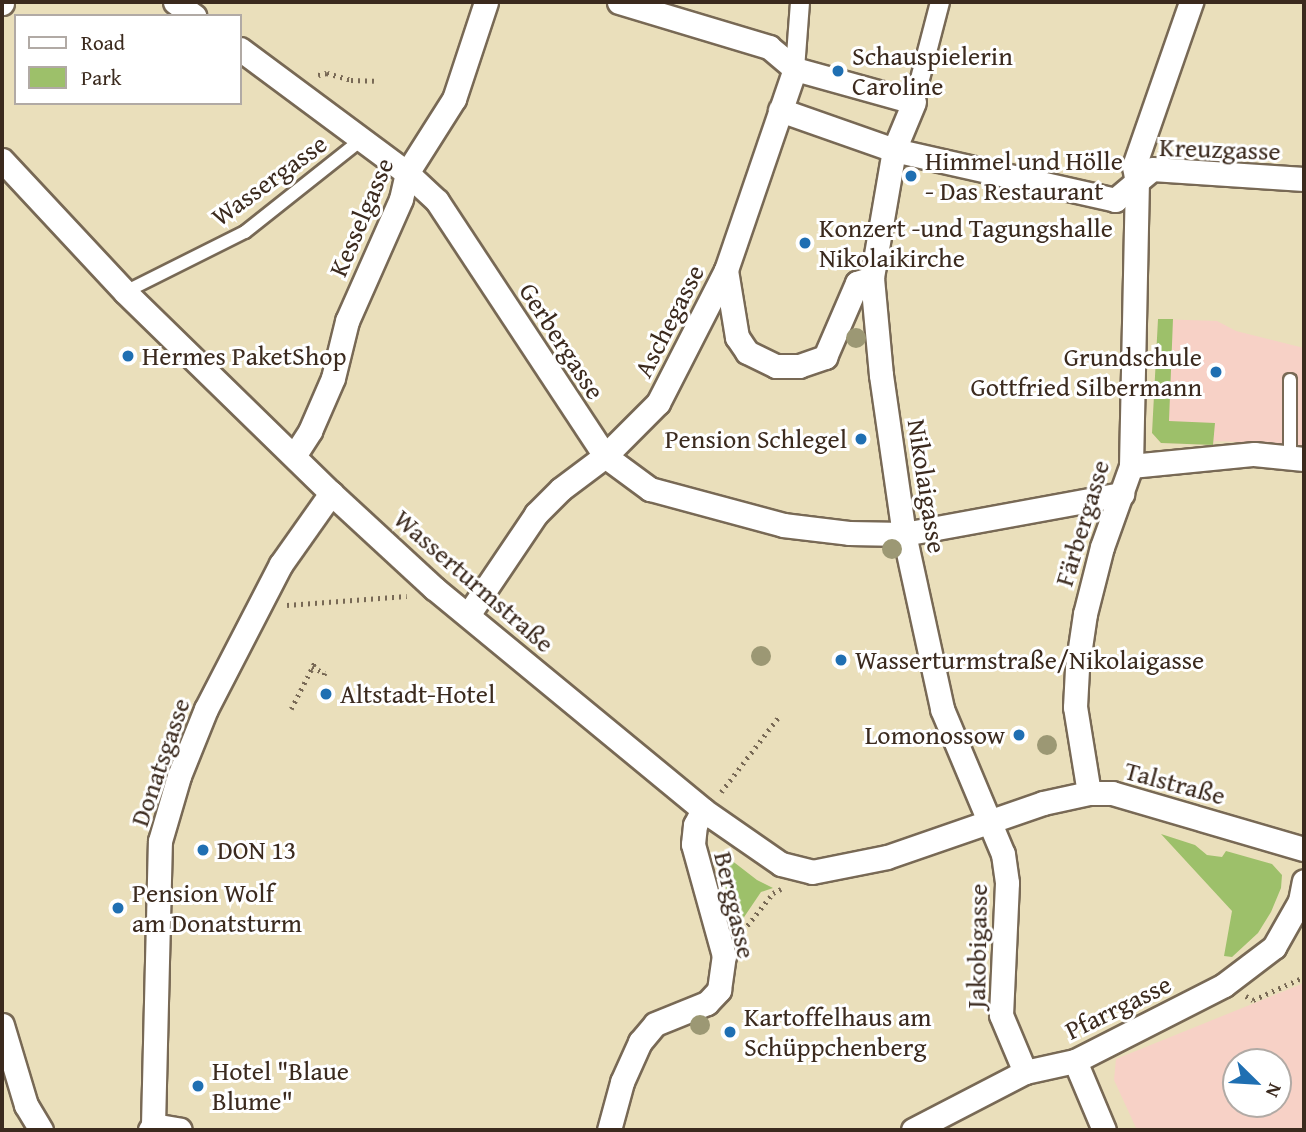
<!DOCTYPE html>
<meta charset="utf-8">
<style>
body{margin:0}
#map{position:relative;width:1306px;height:1132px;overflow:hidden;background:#eadfbb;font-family:"Gentium Book Plus",serif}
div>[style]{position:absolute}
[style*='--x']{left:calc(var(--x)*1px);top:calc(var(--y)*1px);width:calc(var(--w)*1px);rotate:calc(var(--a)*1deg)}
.built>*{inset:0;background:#f7d1c6}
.green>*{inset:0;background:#9dc06a}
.path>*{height:4.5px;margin-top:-2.25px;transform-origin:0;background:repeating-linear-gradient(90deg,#786955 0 2px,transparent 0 7px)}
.roads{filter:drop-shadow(2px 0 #786955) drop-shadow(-2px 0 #786955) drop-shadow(0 2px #786955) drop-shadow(0 -2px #786955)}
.service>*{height:12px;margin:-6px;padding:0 6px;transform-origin:6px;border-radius:6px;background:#fff}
.pedestrian>*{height:18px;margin:-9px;padding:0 9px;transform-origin:9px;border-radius:9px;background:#fff}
.minor>*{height:23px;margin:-11.5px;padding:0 11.5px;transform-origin:11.5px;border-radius:11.5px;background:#fff}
.trees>*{width:20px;height:20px;margin:-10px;border-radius:50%;background:#9c9874}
.dots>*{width:19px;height:19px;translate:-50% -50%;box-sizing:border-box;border:4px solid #fff;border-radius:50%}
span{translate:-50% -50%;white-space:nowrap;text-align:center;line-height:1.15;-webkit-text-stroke:6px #fff;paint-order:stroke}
.poi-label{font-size:26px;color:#3b2a1e}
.left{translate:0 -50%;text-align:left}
.right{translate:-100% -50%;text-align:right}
.street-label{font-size:26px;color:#3b2a1e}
.frame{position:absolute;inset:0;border:4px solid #3b2a1e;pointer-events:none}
.legend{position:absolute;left:14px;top:14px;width:228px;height:91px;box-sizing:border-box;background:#fff;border:2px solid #b1aaa5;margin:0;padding:9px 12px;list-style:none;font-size:21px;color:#3b2a1e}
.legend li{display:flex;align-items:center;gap:14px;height:35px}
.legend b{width:35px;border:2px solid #b1aaa5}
.north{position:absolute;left:1222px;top:1048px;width:70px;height:70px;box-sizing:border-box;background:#fff;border:2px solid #b1aaa5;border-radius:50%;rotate:114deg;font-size:19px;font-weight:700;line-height:28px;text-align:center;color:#3b2a1e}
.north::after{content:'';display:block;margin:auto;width:24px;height:32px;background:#1f6fb2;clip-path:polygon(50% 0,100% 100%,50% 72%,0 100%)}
</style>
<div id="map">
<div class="built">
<i style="clip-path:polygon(1158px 319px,1217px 321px,1236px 331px,1304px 348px,1304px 445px,1215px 441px,1213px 445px,1161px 443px,1152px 433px)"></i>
<i style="clip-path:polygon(evenodd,1304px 983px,1304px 1130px,1137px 1130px,1114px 1080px,1116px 1059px,1304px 983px,1236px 1062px,1278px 1062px,1278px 1104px,1236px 1104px,1236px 1062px)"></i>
</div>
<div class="green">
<i style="clip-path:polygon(1158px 319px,1173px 319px,1169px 421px,1215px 423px,1213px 445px,1161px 443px,1152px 433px)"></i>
<i style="clip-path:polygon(1161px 834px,1195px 845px,1207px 855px,1222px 857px,1226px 851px,1272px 864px,1282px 875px,1281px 888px,1271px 912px,1258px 933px,1232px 957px,1224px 956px,1232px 911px)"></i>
<i style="clip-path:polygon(722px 853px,757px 880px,773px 888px,761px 892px,736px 929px,718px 858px)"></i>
</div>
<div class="path">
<i style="--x:318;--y:75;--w:9;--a:-13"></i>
<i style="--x:327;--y:73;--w:25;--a:16"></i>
<i style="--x:351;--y:80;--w:23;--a:2"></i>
<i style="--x:287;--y:605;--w:120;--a:-4.3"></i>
<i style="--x:312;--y:667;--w:14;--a:25"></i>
<i style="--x:325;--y:673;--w:6;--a:108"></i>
<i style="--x:291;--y:709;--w:55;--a:-63"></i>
<i style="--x:721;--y:792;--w:97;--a:-52.5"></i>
<i style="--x:743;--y:931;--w:48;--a:-51.7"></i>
<i style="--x:773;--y:893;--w:9;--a:-27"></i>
<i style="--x:1246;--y:996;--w:8;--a:30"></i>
<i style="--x:1253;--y:1000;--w:56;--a:-24.3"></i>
</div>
<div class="roads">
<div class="service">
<i style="--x:125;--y:292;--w:134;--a:-26.6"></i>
<i style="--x:245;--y:232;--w:148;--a:-38.4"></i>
<i style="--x:1290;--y:457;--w:77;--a:-90"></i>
</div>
<div class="pedestrian">
<i style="--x:795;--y:69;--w:67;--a:-85.7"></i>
<i style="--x:914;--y:102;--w:103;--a:-75.4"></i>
</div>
<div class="minor">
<i style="--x:175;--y:2;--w:24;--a:36"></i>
<i style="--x:619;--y:2;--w:157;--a:16.7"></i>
<i style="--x:769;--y:47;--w:34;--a:40"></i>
<i style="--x:2;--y:3;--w:1;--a:-90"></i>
<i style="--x:240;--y:49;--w:208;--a:36.6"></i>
<i style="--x:407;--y:173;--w:41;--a:43"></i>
<i style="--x:437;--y:201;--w:305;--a:56.6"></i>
<i style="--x:605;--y:456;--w:56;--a:36.3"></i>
<i style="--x:650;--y:489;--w:138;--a:15.1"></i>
<i style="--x:783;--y:525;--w:66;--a:6.9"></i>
<i style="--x:849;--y:533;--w:55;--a:1"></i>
<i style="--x:904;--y:534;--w:222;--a:-10.4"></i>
<i style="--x:795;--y:69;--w:123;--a:15.5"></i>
<i style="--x:914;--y:102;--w:52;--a:112.6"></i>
<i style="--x:894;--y:150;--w:130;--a:99.8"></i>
<i style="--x:872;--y:278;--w:97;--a:84.7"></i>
<i style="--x:881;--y:375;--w:161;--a:81.8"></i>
<i style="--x:904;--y:534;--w:179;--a:77.7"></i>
<i style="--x:942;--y:709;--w:157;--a:67.2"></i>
<i style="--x:1003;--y:854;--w:29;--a:82"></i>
<i style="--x:1007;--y:883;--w:132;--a:92.6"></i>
<i style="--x:1001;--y:1015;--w:62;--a:67.2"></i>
<i style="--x:780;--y:110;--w:121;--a:19.3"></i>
<i style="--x:894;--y:150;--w:227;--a:12.7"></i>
<i style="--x:1115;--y:200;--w:48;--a:-40"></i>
<i style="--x:1152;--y:169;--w:152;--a:3.8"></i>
<i style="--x:2;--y:160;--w:180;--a:47"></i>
<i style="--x:125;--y:292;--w:288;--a:44.3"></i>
<i style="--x:331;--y:493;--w:140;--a:42.7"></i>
<i style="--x:434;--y:588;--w:349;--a:39.5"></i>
<i style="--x:703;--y:810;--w:95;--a:34.7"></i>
<i style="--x:781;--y:864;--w:32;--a:14"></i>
<i style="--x:812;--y:872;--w:76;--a:-11.3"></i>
<i style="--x:887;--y:857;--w:165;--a:-19.1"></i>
<i style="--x:1043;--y:803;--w:47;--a:-12.3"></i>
<i style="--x:1089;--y:793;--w:23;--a:0"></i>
<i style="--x:1112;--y:793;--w:200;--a:16.3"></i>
<i style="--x:726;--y:270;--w:68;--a:80.7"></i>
<i style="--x:737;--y:337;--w:18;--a:56"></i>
<i style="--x:747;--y:352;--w:32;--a:26"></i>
<i style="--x:776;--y:366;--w:23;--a:0"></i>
<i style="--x:799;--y:366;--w:28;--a:-19"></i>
<i style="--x:825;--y:357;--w:81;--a:-66.6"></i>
<i style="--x:857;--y:283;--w:16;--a:-18"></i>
<i style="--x:294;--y:456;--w:30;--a:-57"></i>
<i style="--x:310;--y:431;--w:58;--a:-66.5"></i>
<i style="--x:333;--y:378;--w:59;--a:-76.2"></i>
<i style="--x:347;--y:321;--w:133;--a:-66.1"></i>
<i style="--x:401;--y:199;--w:27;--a:-77"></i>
<i style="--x:407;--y:173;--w:88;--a:-57.6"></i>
<i style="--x:454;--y:99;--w:102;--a:-71.7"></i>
<i style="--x:1131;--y:466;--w:124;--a:-5.6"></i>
<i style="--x:1254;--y:454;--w:50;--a:5.7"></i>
<i style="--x:468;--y:615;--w:122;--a:-56"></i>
<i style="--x:536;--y:514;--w:35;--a:-45"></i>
<i style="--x:561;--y:489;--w:55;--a:-36.9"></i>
<i style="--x:605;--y:456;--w:75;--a:-45"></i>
<i style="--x:658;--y:403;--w:149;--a:-62.9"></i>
<i style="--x:726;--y:270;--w:213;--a:-71.1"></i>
<i style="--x:1089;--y:793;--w:87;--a:-99.2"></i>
<i style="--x:1075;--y:707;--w:39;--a:-87"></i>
<i style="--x:1077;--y:668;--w:55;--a:-81.6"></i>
<i style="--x:1085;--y:614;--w:69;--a:-75.8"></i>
<i style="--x:1102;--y:547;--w:86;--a:-70.3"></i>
<i style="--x:1131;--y:466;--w:283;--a:-88.8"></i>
<i style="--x:1137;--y:183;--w:17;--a:-100"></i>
<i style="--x:1134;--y:166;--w:174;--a:-70.8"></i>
<i style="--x:2;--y:1025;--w:84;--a:73.3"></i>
<i style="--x:26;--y:1105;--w:29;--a:59"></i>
<i style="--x:1075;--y:1061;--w:75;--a:67.2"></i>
<i style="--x:153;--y:1125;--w:27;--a:10"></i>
<i style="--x:150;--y:1130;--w:6;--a:-59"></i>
<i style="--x:153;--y:1125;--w:284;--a:-88.6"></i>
<i style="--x:160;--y:841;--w:68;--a:-73.7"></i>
<i style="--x:179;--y:776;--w:72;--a:-68.1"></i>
<i style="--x:206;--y:709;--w:163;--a:-62.7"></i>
<i style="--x:281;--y:564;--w:87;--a:-54.8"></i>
<i style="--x:609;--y:1130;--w:50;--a:-74.8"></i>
<i style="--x:622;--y:1082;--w:44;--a:-65.8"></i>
<i style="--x:640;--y:1042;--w:23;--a:-50"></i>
<i style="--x:655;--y:1024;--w:56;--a:-22"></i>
<i style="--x:707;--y:1003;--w:18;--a:-47"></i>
<i style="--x:719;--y:990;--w:34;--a:-82"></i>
<i style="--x:724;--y:956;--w:116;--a:-105.5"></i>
<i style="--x:693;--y:844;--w:19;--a:-84"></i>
<i style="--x:695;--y:825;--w:17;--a:-62"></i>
<i style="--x:913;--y:1130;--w:126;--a:-27.4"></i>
<i style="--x:1025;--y:1072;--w:51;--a:-12.4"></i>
<i style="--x:1075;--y:1061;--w:167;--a:-27"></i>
<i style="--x:1224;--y:985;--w:63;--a:-37.2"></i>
<i style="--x:1274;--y:947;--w:53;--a:-60.5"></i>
<i style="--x:1300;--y:901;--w:20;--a:-79"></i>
</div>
</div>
<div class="trees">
<i style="left:856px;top:338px"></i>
<i style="left:892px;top:549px"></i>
<i style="left:761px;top:656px"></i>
<i style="left:1047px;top:745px"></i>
<i style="left:700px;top:1025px"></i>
</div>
<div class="dots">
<i style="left:838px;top:71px;background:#1f6fb2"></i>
<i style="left:911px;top:176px;background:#1f6fb2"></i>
<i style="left:805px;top:243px;background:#1f6fb2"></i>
<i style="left:128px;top:356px;background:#1f6fb2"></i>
<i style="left:1216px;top:372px;background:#1f6fb2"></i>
<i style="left:861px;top:439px;background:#1f6fb2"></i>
<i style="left:841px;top:660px;background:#1f6fb2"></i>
<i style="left:326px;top:694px;background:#1f6fb2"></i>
<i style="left:1019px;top:735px;background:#1f6fb2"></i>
<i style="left:203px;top:850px;background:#1f6fb2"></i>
<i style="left:118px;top:908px;background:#1f6fb2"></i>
<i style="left:730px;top:1032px;background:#1f6fb2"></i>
<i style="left:198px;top:1086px;background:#1f6fb2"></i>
</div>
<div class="poi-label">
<span class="left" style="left:852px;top:71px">Schauspielerin<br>Caroline</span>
<span class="left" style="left:925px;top:176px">Himmel und Hölle<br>- Das Restaurant</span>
<span class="left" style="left:819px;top:243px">Konzert -und Tagungshalle<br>Nikolaikirche</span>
<span class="left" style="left:142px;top:356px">Hermes PaketShop</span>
<span class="right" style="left:1202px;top:372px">Grundschule<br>Gottfried Silbermann</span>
<span class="right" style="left:847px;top:439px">Pension Schlegel</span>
<span class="left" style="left:855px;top:660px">Wasserturmstraße/Nikolaigasse</span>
<span class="left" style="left:340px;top:694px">Altstadt-Hotel</span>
<span class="right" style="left:1005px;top:735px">Lomonossow</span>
<span class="left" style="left:217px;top:850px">DON 13</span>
<span class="left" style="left:132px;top:908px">Pension Wolf<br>am Donatsturm</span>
<span class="left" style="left:744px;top:1032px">Kartoffelhaus am<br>Schüppchenberg</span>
<span class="left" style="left:212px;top:1086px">Hotel "Blaue<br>Blume"</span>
</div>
<div class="street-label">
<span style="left:1220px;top:149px;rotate:2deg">Kreuzgasse</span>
<span style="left:269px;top:180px;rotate:-36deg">Wassergasse</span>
<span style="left:361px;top:217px;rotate:-67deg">Kesselgasse</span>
<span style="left:669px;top:321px;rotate:-63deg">Aschegasse</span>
<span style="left:562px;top:341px;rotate:57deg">Gerbergasse</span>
<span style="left:927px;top:486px;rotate:81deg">Nikolaigasse</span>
<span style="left:1082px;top:523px;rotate:-73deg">Färbergasse</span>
<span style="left:474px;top:581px;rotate:41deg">Wasserturmstraße</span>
<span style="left:160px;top:762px;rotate:-71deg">Donatsgasse</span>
<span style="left:1175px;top:783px;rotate:15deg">Talstraße</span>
<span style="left:735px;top:905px;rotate:77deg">Berggasse</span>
<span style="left:977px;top:946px;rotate:-89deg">Jakobigasse</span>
<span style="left:1118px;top:1007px;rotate:-26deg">Pfarrgasse</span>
</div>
<div class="frame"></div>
<ul class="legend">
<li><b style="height:9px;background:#fff"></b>Road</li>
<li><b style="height:19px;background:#9dc06a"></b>Park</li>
</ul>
<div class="north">N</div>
</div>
